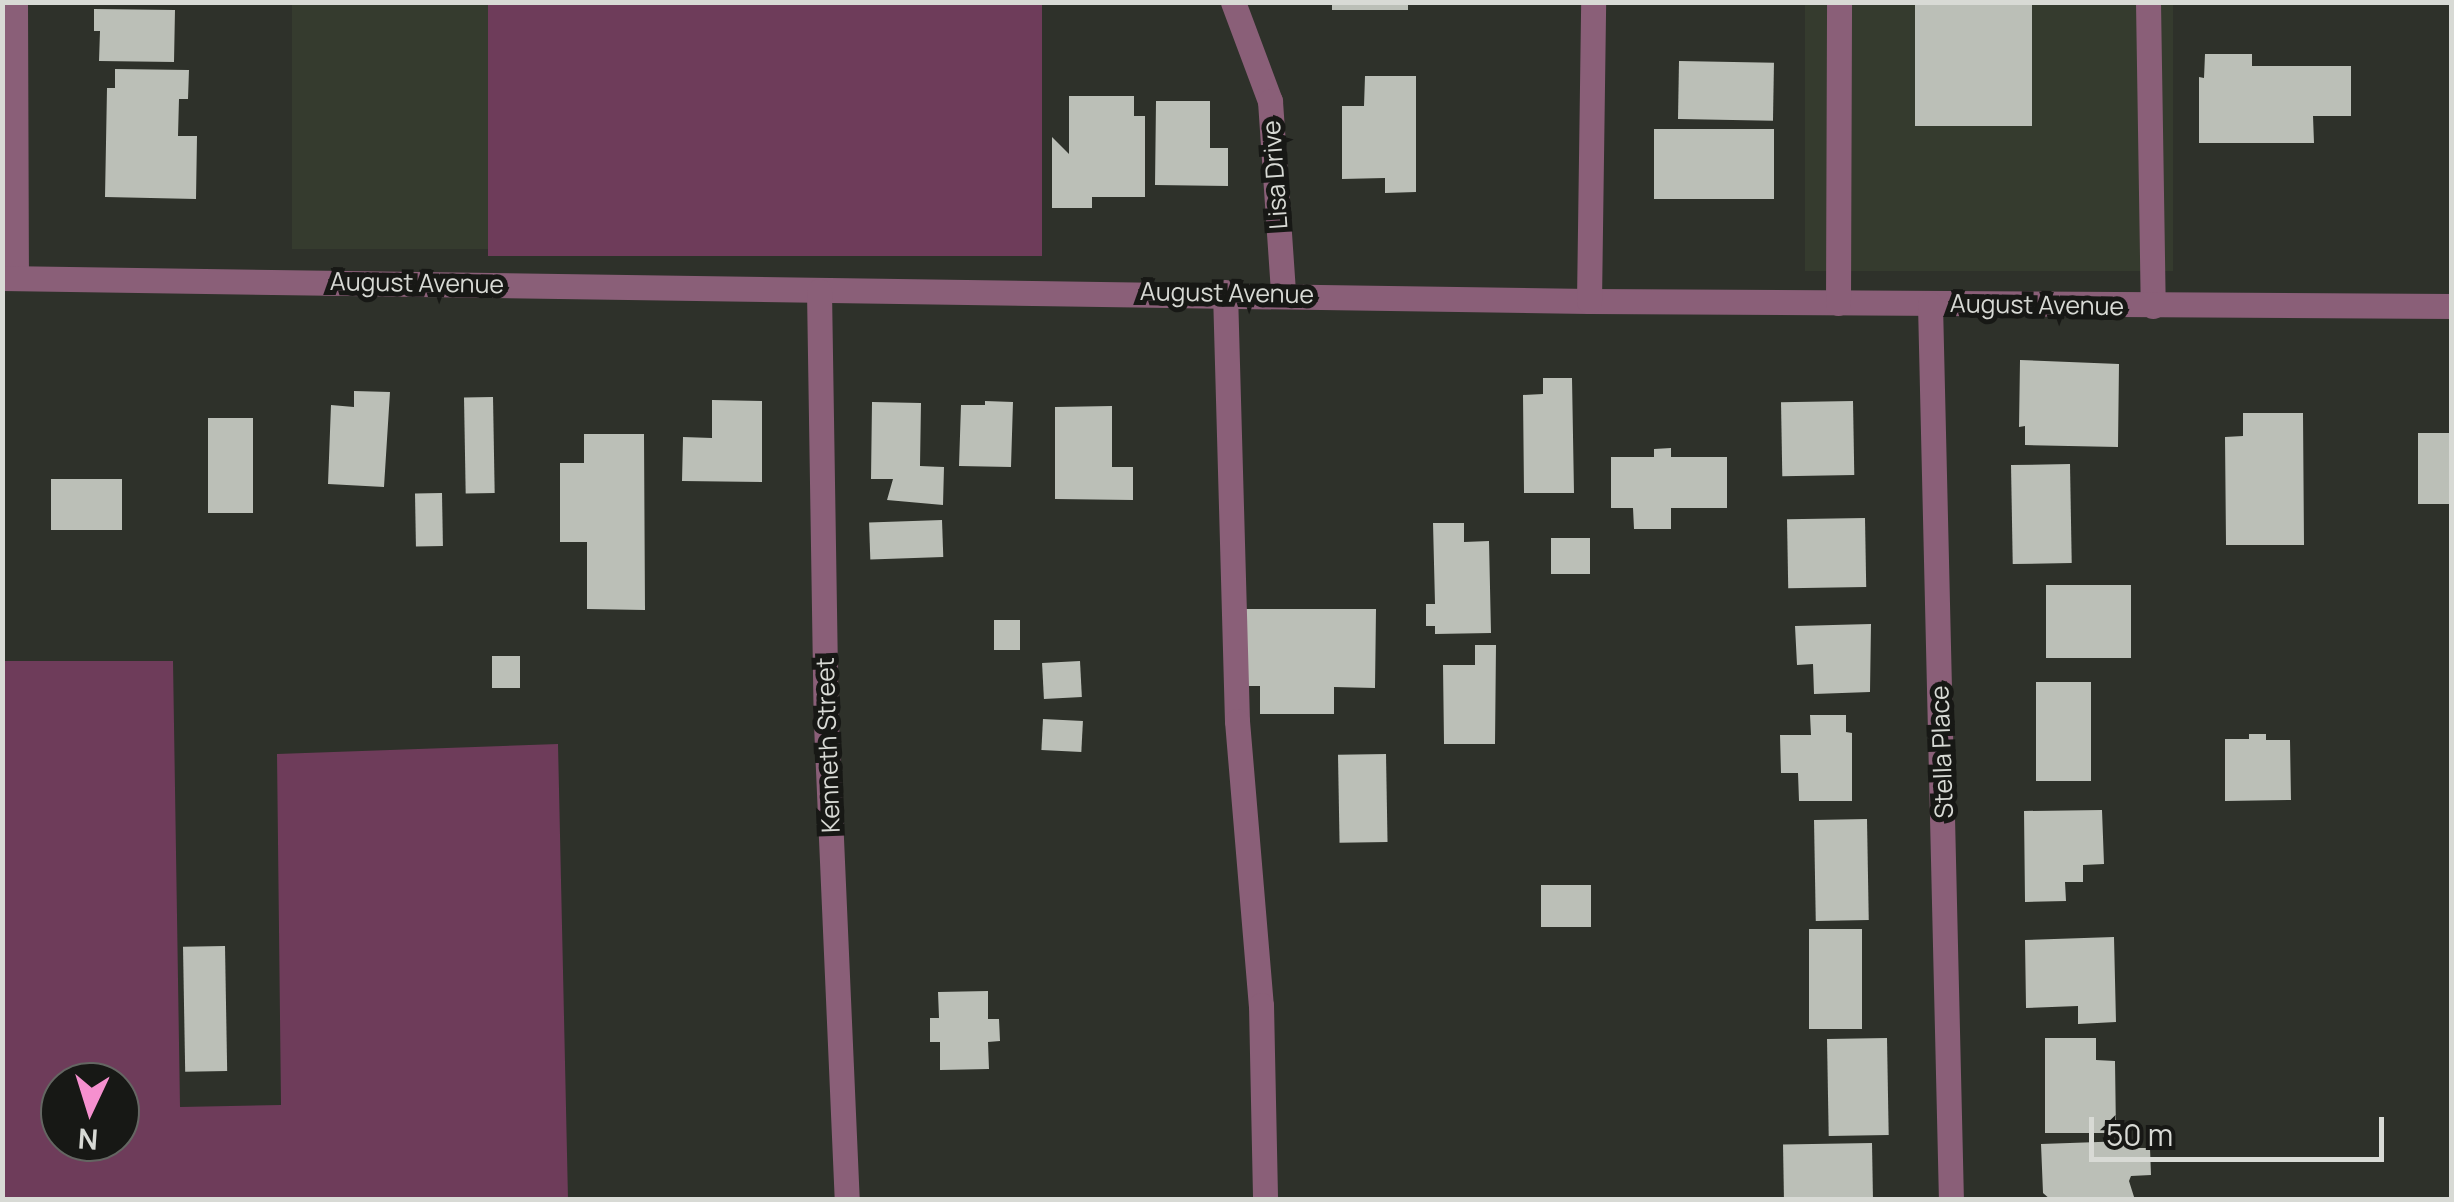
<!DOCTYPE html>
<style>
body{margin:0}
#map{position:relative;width:2454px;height:1202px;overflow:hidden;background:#2e312a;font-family:Manrope,sans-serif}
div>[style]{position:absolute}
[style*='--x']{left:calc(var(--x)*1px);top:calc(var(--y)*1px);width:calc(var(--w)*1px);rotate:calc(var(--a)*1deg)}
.built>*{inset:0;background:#353b2e;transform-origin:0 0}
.green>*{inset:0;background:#6e3c5a;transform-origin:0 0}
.building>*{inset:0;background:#bbbfb7;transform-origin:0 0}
.minor>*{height:25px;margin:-12.5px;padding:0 12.5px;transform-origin:12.5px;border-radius:12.5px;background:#8a5f78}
span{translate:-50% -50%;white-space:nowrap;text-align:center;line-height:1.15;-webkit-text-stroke:10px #171815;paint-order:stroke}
.street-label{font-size:25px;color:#d8dad5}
.frame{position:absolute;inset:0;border:5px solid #d8dad5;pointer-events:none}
.north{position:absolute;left:40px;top:1062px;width:100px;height:100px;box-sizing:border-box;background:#171815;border:2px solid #646662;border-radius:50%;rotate:184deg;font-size:28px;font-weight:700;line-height:40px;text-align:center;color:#d8dad5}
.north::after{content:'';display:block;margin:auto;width:35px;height:45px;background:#f690cf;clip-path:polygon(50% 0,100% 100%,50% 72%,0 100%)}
.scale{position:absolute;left:2089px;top:1117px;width:295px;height:45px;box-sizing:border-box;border:5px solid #d8dad5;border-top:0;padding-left:12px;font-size:30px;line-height:35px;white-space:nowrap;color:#d8dad5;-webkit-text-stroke:8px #171815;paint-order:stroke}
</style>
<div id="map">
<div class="built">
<i style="left:292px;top:3px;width:196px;height:246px"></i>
<i style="left:1805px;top:3px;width:368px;height:268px"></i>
</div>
<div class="green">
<i style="left:488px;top:3px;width:554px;height:253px"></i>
<i style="clip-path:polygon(evenodd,3px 661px,173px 661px,180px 1107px,281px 1105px,277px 754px,558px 744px,568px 1199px,3px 1199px,3px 661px,60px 1082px,120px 1082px,120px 1142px,60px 1142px,60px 1082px)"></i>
</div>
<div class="building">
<i style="left:1332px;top:2px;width:76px;height:8px"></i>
<i style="left:1915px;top:2px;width:117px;height:124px"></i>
<i style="clip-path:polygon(94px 9px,175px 10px,174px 62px,99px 61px,100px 31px,94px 31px)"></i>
<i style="clip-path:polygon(2205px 54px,2252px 54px,2252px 66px,2351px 66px,2351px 116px,2313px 116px,2314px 143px,2199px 143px,2199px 77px,2204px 78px)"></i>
<i style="left:1679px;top:61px;width:95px;height:58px;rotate:1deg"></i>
<i style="clip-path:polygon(115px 69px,189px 70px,188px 99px,179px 99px,178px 136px,197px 136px,196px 199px,105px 197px,107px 88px,115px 88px)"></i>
<i style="clip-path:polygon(1365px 76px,1416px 76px,1416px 192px,1385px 193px,1385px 178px,1342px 179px,1342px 106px,1364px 106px)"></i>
<i style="clip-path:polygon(1069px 96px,1134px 96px,1134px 116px,1145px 116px,1145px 197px,1092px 197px,1092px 208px,1052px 208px,1052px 137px,1069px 154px)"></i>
<i style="clip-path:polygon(1156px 101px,1210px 101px,1210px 148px,1228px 148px,1228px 186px,1155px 185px)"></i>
<i style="left:1654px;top:129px;width:120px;height:70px"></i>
<i style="clip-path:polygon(2020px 360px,2119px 364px,2118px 447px,2025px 445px,2025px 426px,2019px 427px)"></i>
<i style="clip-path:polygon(1543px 378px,1572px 378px,1574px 493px,1524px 493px,1523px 395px,1543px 394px)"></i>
<i style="clip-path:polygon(354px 391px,390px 392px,384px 487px,328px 484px,331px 405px,354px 407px)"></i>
<i style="left:493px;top:397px;width:96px;height:29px;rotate:89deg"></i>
<i style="clip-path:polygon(712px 400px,762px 401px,762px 482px,682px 481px,683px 437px,712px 438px)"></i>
<i style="clip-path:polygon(985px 401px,1013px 402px,1011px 467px,959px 466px,961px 405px,985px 405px)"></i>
<i style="left:1853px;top:401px;width:74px;height:72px;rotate:89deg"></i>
<i style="clip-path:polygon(872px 402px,921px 403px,920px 466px,944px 467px,943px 505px,887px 500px,893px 479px,871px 479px)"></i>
<i style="clip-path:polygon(1112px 406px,1112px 467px,1133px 467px,1133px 500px,1055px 499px,1055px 407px)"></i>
<i style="clip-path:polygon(2243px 413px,2303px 413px,2304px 545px,2226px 545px,2225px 437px,2243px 436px)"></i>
<i style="left:253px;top:418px;width:95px;height:45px;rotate:90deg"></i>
<i style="left:2452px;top:433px;width:71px;height:34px;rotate:90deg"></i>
<i style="clip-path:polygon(584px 434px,644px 434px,645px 610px,587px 609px,587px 542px,560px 542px,560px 463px,584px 463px)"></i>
<i style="clip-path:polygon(1671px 448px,1671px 457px,1727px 457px,1727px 508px,1671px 508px,1671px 529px,1634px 529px,1633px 508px,1611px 508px,1611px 457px,1654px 457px,1654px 449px)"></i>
<i style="left:2070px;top:464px;width:99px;height:59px;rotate:89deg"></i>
<i style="left:51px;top:479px;width:71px;height:51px"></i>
<i style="left:442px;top:493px;width:53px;height:27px;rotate:89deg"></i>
<i style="left:1865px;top:518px;width:69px;height:78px;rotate:89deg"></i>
<i style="left:942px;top:520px;width:37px;height:73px;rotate:88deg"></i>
<i style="clip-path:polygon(1433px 523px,1464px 523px,1464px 542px,1489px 541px,1491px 633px,1435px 634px,1435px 626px,1426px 626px,1426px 604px,1435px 604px)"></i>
<i style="left:1590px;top:538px;width:36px;height:39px;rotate:90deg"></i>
<i style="left:2131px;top:585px;width:73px;height:85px;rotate:90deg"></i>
<i style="clip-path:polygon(1244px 609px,1376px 609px,1375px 688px,1334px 687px,1334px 714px,1260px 714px,1260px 686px,1244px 686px)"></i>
<i style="left:994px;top:620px;width:26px;height:30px"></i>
<i style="clip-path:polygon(1871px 624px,1870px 692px,1814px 694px,1813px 664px,1797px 665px,1795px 626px)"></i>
<i style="clip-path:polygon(1475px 645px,1496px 645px,1495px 744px,1444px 744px,1443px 665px,1475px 665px)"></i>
<i style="left:492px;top:656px;width:28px;height:32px"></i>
<i style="left:1080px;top:661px;width:36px;height:38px;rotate:87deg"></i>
<i style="left:2091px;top:682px;width:99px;height:55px;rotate:90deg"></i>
<i style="clip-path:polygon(1810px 715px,1846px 715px,1846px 732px,1852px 733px,1852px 801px,1799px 801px,1798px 773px,1781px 773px,1780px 735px,1811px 735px)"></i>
<i style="left:1043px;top:719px;width:40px;height:31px;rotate:3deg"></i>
<i style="clip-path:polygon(2249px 734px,2266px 734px,2266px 740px,2290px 740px,2291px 800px,2225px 801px,2225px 739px,2249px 739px)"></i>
<i style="left:1386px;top:754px;width:88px;height:48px;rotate:89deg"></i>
<i style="clip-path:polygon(2102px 810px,2104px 864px,2083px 865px,2083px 882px,2065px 882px,2066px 901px,2025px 902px,2024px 811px)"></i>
<i style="left:1867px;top:819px;width:101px;height:53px;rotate:89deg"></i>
<i style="left:1541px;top:885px;width:50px;height:42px"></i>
<i style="left:1809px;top:929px;width:53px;height:100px"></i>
<i style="clip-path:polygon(2114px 937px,2116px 1022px,2078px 1024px,2078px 1006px,2026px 1008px,2025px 940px)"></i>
<i style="left:225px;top:946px;width:125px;height:42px;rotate:89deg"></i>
<i style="clip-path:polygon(988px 991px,988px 1019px,999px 1019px,1000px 1041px,988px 1042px,989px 1069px,940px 1070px,940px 1042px,930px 1042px,930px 1018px,939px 1018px,938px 992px)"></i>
<i style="left:1887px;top:1038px;width:97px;height:60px;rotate:89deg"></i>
<i style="clip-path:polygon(2045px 1038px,2096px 1038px,2096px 1060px,2115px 1061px,2116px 1133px,2045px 1133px)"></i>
<i style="clip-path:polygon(2127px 1141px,2128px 1148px,2150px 1148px,2151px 1175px,2131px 1176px,2129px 1181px,2135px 1200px,2051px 1200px,2043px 1193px,2041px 1144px)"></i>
<i style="left:1872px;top:1143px;width:57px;height:89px;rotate:89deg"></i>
</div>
<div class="minor">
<i style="--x:15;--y:2;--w:276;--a:89.8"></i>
<i style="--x:1233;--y:2;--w:106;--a:69.5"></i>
<i style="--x:1270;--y:101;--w:193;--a:86.1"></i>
<i style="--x:2148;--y:2;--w:304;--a:89.1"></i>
<i style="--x:2;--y:278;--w:1587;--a:0.83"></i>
<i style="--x:1589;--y:301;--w:863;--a:0.33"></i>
<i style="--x:819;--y:291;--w:433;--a:89.1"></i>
<i style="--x:826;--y:724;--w:476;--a:87.5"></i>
<i style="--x:1225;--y:292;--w:429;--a:88.4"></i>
<i style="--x:1237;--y:721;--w:285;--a:85.2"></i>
<i style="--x:1261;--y:1005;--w:195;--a:88.8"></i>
<i style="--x:1589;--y:301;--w:299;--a:-89.2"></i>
<i style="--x:1838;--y:303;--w:301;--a:-89.8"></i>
<i style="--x:1930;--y:304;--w:896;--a:88.66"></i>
</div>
<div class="street-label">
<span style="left:1275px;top:175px;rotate:-94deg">Lisa Drive</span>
<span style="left:417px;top:283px;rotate:1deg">August Avenue</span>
<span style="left:1227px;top:293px;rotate:1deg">August Avenue</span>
<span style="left:2037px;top:305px;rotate:1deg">August Avenue</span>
<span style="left:828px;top:745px;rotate:-92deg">Kenneth Street</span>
<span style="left:1942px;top:752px;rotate:-92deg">Stella Place</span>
</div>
<div class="frame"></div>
<div class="north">N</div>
<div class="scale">50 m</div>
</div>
